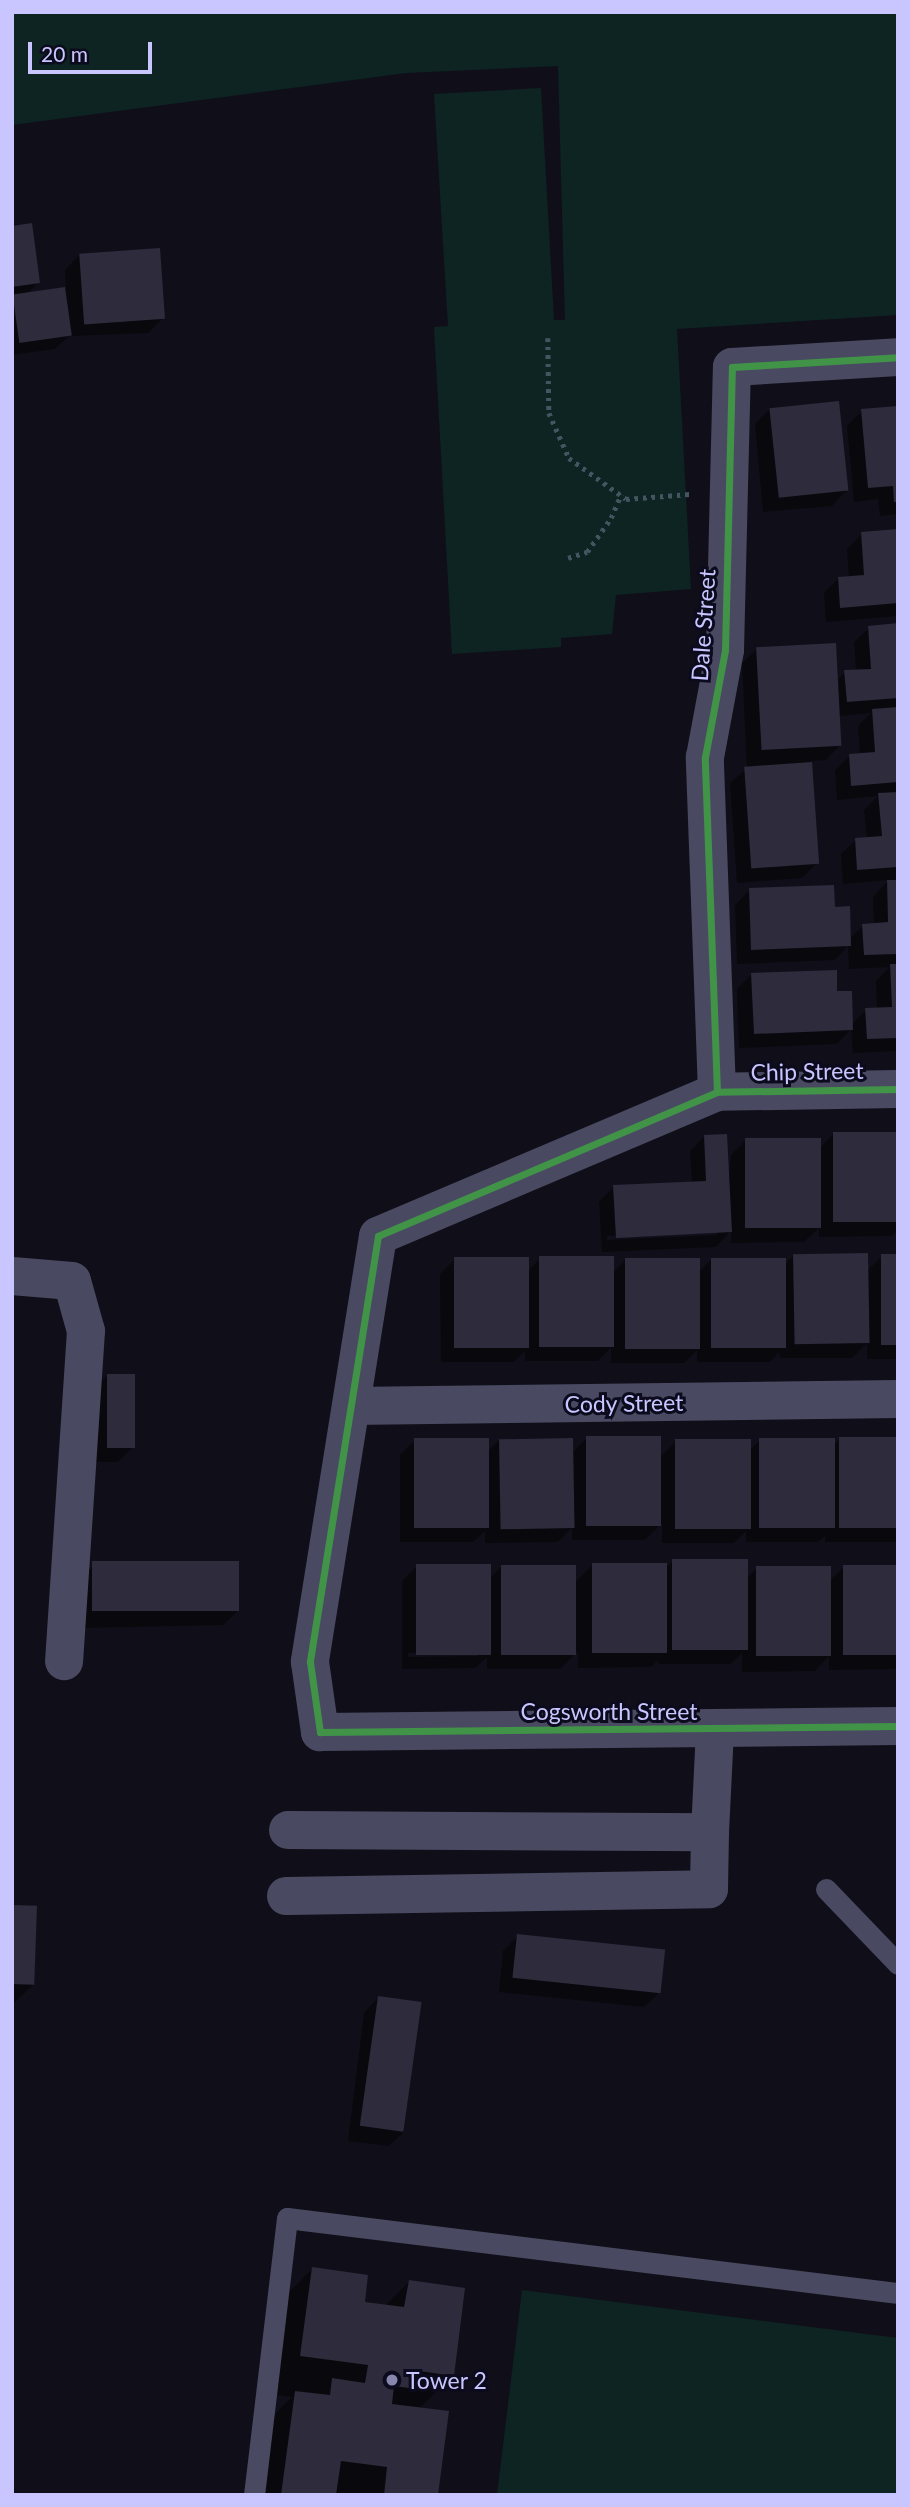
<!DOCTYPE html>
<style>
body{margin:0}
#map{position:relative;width:910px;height:2507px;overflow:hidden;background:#100f19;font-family:Lato,sans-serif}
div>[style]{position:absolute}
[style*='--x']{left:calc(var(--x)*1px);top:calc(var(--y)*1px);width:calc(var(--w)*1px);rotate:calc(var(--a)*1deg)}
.green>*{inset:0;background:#0d2423}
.shadow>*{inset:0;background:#0007}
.building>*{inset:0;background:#2d2b3c;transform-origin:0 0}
.path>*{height:4.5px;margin-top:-2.25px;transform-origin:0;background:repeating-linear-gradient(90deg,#445561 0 3.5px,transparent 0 8.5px)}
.service>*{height:21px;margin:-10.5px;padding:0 10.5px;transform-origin:10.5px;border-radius:10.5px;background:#494a62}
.minor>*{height:38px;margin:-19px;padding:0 19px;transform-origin:19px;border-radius:19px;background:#494a62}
.cycleway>*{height:7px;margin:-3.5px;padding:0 3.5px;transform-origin:3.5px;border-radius:3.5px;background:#419447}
.dots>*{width:19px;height:19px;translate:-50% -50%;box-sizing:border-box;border:4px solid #0c0b1d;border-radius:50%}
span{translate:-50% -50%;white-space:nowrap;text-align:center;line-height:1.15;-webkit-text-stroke:6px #0c0b1d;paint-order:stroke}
.street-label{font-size:23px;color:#c9c6ff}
.poi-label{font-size:23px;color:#c9c6ff}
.left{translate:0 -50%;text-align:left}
.frame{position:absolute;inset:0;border:14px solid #c9c6ff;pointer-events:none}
.scale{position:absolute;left:28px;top:42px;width:124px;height:32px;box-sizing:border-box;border:4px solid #c9c6ff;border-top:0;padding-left:9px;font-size:21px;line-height:24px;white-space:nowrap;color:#c9c6ff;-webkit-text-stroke:5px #0c0b1d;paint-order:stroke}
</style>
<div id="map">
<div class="green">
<i style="clip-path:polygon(12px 12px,898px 12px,898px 315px,677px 329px,691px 589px,616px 595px,612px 634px,561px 638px,561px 647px,452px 654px,434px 327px,448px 326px,434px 94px,541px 88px,554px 320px,565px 320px,558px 66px,406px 73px,12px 125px)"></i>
<i style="clip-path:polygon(522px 2290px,898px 2338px,898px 2495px,497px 2495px)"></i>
</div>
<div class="shadow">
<i style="clip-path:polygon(12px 227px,38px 283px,27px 294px,66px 289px,65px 270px,79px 255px,163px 318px,148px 333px,69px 336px,55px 349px,12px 355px)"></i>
<i style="clip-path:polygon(898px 408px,898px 514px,880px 516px,878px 499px,854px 502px,847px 426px,862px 411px)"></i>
<i style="clip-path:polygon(770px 409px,846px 491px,832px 506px,763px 512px,755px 424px)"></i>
<i style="clip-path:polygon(898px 531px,898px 616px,826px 622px,824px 593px,839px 578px,849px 578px,847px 549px,862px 534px)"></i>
<i style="clip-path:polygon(898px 625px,898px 1051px,853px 1053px,851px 1029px,837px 1044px,739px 1048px,737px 989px,752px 974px,835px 993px,851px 1025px,866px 1010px,877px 1010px,876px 981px,890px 967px,849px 969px,848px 946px,835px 960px,737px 964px,735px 905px,750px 890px,833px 908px,849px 939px,863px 926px,874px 925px,873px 897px,889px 880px,843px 884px,841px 854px,856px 840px,867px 839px,864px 810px,878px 796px,837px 800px,835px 770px,850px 756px,860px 755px,858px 726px,871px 713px,839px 716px,840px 745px,826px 760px,810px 761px,817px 863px,802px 878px,737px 883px,730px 783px,747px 768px,742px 663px,757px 649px,837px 681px,845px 672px,856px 671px,854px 642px,869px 628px)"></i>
<i style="clip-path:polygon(evenodd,833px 1134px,898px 1134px,898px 1230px,892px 1236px,819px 1237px,819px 1228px,804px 1242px,731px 1243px,731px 1231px,716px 1247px,602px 1252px,599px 1202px,614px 1187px,692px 1183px,690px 1151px,705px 1136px,728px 1188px,731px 1155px,746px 1140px,819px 1149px,833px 1134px,717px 1231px,717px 1235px,607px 1240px,607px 1236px,717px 1231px)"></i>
<i style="clip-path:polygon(793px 1256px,867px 1271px,882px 1256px,898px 1256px,898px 1359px,867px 1359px,867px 1343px,852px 1358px,780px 1358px,779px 1352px,770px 1362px,697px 1362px,697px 1350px,684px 1363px,611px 1363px,611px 1347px,598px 1361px,525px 1361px,525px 1351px,514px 1362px,441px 1362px,440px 1274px,455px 1259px,528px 1271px,540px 1259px,612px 1274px,625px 1260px,698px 1273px,712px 1259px,784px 1265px)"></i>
<i style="clip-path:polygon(107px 1376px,133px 1447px,118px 1462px,92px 1462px,93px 1390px)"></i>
<i style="clip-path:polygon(587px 1438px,660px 1457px,676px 1441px,749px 1451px,760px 1440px,833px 1446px,840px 1439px,898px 1439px,898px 1542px,825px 1542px,825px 1536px,818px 1542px,746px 1542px,746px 1531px,734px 1543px,662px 1543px,662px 1523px,645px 1540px,572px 1540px,572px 1528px,558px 1542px,485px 1543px,485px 1531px,473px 1542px,400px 1542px,400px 1455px,415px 1440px,487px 1452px,499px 1440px,572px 1453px)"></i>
<i style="clip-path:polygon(evenodd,673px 1561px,746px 1579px,756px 1569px,829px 1582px,844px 1567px,898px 1567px,898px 1669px,829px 1670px,829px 1656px,815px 1671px,742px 1672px,742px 1653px,731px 1664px,658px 1664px,658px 1660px,651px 1667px,578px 1668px,578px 1651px,560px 1669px,487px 1669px,487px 1657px,475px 1668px,402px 1669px,402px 1581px,417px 1566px,489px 1579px,501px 1567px,574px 1583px,592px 1566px,665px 1569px,673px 1561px,478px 1652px,478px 1656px,408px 1657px,408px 1653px,478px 1652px)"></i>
<i style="clip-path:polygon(93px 1566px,238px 1611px,223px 1625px,79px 1628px,78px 1581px)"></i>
<i style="clip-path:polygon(12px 1907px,34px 1984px,12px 2005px)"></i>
<i style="clip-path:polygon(518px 1936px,659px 1993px,644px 2007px,499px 1992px,503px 1951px)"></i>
<i style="clip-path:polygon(378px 1998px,404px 2132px,389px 2146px,348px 2141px,364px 2013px)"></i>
<i style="clip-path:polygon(312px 2269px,363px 2303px,385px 2306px,409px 2282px,452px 2375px,419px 2409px,436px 2495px,250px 2495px,259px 2430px,292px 2397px,263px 2393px,275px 2306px)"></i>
</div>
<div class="building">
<i style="clip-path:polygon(32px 223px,40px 283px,12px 287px,12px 226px)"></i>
<i style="left:160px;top:248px;width:71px;height:81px;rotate:86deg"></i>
<i style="left:65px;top:287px;width:49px;height:53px;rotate:82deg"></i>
<i style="left:839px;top:401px;width:90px;height:70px;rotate:84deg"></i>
<i style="clip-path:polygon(898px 406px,898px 502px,894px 502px,893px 486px,868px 488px,861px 409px)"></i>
<i style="clip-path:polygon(898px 529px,898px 603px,840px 608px,838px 577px,864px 575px,861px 532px)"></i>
<i style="clip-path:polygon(898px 623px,898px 698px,847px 702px,844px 670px,871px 669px,868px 626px)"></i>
<i style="left:836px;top:643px;width:103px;height:80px;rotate:87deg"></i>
<i style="clip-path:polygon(898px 707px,898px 782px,851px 786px,849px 754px,875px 752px,872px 709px)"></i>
<i style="left:812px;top:762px;width:102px;height:68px;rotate:86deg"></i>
<i style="clip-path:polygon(898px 792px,898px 867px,857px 870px,855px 838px,882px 836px,878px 793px)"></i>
<i style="clip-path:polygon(887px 880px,898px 880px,898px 954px,864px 955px,862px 924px,888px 922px)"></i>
<i style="clip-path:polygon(834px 885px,835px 907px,850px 906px,851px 946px,751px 950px,749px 888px)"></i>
<i style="clip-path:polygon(890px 964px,898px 964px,898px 1038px,867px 1039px,865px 1008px,892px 1007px)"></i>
<i style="clip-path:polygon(837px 970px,837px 991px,852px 991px,853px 1030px,754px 1034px,751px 973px)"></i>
<i style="left:898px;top:1132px;width:90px;height:65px;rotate:90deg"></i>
<i style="clip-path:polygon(727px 1134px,732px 1232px,616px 1238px,613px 1185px,706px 1181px,704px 1135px)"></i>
<i style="left:821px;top:1138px;width:90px;height:76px;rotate:90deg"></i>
<i style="left:868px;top:1253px;width:90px;height:75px;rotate:89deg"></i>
<i style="left:881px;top:1254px;width:17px;height:91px"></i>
<i style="left:614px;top:1256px;width:91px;height:75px;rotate:90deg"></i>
<i style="left:454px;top:1257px;width:75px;height:91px"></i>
<i style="left:700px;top:1258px;width:91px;height:75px;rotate:90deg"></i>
<i style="left:711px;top:1258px;width:75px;height:90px"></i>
<i style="left:107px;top:1374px;width:28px;height:74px"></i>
<i style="left:586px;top:1436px;width:75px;height:90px"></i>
<i style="left:898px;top:1437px;width:91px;height:59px;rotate:90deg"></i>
<i style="left:414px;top:1438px;width:75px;height:90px"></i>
<i style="left:573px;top:1438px;width:90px;height:74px;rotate:89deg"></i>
<i style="left:759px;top:1438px;width:76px;height:90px"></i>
<i style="left:675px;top:1439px;width:76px;height:90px"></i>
<i style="left:748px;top:1559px;width:91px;height:76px;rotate:90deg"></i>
<i style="left:239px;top:1561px;width:50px;height:147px;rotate:90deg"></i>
<i style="left:667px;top:1563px;width:90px;height:75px;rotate:90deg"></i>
<i style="left:416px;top:1564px;width:75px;height:91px"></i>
<i style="left:501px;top:1565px;width:75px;height:90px"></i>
<i style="left:898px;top:1565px;width:90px;height:55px;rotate:90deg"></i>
<i style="left:831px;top:1566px;width:90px;height:75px;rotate:90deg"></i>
<i style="left:12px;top:1905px;width:25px;height:79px;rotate:2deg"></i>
<i style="left:517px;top:1934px;width:149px;height:44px;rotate:6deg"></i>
<i style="left:378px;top:1996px;width:44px;height:131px;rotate:8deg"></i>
<i style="clip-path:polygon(312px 2267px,368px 2275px,365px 2302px,404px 2307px,409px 2280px,465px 2288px,454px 2376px,419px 2371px,416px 2389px,394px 2386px,392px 2404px,449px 2411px,438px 2495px,384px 2495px,387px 2467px,341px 2461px,336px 2495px,281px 2495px,295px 2391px,330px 2395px,332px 2378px,365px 2383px,368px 2365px,300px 2356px)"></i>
</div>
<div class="path">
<i style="--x:548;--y:338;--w:75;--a:89.2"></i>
<i style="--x:549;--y:413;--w:49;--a:66"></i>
<i style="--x:569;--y:458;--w:70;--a:35.7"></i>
<i style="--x:626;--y:499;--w:64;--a:-4.5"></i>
<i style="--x:568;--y:558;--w:20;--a:-18"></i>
<i style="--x:587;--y:552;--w:42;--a:-54.8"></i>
<i style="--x:611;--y:518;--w:26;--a:-67"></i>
</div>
<div class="service">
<i style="--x:826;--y:1889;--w:104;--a:46.2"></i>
<i style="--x:254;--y:2495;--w:279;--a:-83.2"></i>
<i style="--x:287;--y:2218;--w:616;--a:7"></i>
</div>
<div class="minor">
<i style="--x:898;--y:1089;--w:181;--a:179.1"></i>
<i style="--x:717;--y:1092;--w:368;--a:157"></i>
<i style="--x:378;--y:1236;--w:431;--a:99.1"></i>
<i style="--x:310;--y:1662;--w:71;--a:81.9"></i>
<i style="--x:320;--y:1732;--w:578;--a:-0.59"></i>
<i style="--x:717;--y:1092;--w:335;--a:-92.1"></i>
<i style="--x:705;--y:757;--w:109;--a:-79.4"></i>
<i style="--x:725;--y:650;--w:283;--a:-88.6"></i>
<i style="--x:732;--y:367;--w:166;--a:-3.4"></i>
<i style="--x:12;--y:1276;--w:60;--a:4.8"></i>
<i style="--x:72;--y:1281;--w:52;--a:74.4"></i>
<i style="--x:86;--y:1331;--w:331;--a:93.8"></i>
<i style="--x:351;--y:1406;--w:547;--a:-0.73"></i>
<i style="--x:288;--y:1830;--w:422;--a:0.3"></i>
<i style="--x:710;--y:1832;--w:103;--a:-87.2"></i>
<i style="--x:286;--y:1896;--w:423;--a:-0.9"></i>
<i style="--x:709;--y:1889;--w:57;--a:-89"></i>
</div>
<div class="cycleway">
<i style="--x:898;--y:1089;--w:181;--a:179.1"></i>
<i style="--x:717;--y:1092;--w:368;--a:157"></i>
<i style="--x:378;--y:1236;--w:431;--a:99.1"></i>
<i style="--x:310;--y:1662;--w:71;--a:81.9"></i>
<i style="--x:320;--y:1732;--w:578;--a:-0.59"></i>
<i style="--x:717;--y:1092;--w:335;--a:-92.1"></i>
<i style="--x:705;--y:757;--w:109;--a:-79.4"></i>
<i style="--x:725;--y:650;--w:283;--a:-88.6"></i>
<i style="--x:732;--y:367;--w:166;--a:-3.4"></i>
</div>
<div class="dots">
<i style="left:392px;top:2380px;background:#8886ae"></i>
</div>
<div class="street-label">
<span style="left:703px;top:625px;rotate:-86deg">Dale Street</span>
<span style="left:807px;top:1071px;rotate:-1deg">Chip Street</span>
<span style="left:624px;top:1403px;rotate:-1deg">Cody Street</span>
<span style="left:609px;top:1711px">Cogsworth Street</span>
</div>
<div class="poi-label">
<span class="left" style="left:406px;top:2380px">Tower 2</span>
</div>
<div class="frame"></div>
<div class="scale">20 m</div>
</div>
